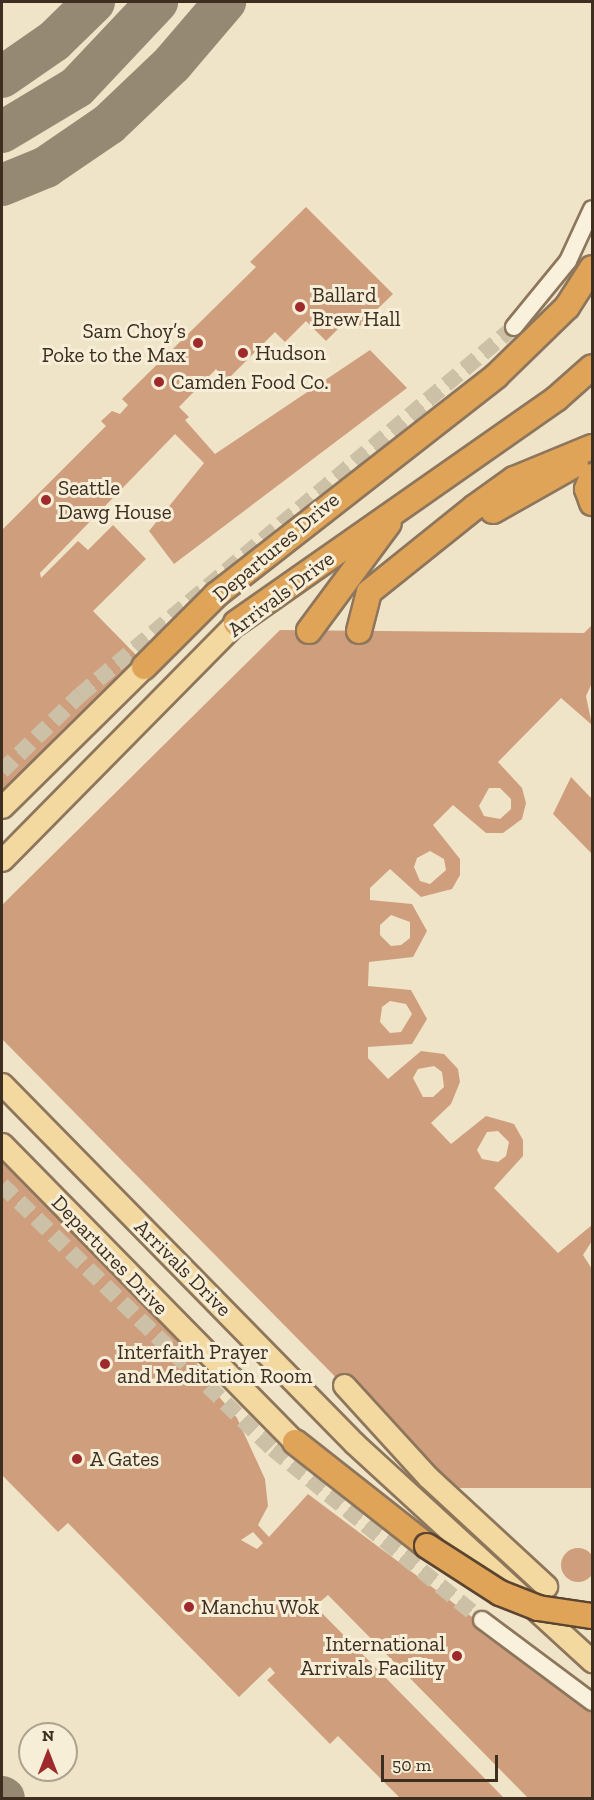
<!DOCTYPE html>
<meta charset="utf-8">
<style>
body{margin:0}
#map{position:relative;width:594px;height:1800px;overflow:hidden;background:#f0e4c8;font-family:"Zilla Slab",serif}
div>[style]{position:absolute}
[style*='--x']{left:calc(var(--x)*1px);top:calc(var(--y)*1px);width:calc(var(--w)*1px);rotate:calc(var(--a)*1deg)}
.taxiway>*{height:42px;margin:-21px;padding:0 21px;transform-origin:21px;border-radius:21px;background:#968974}
.building>*{inset:0;background:#cf9f7d}
.round{border-radius:50%}
.minor-tunnel>*{height:16px;margin-top:-8px;transform-origin:0;background:repeating-linear-gradient(90deg,#ccc0a6 0 16px,transparent 0 24px)}
.roads{filter:drop-shadow(2px 0 #8d765c) drop-shadow(-2px 0 #8d765c) drop-shadow(0 2px #8d765c) drop-shadow(0 -2px #8d765c)}
.minor>*{height:16px;margin:-8px;padding:0 8px;transform-origin:8px;border-radius:8px;background:#faf1dc}
.major>*{height:21px;margin:-10.5px;padding:0 10.5px;transform-origin:10.5px;border-radius:10.5px;background:#f3d9a0}
.highway>*{height:24px;margin:-12px;padding:0 12px;transform-origin:12px;border-radius:12px;background:#e0a458}
.bridges{filter:drop-shadow(2px 0 #5b4430) drop-shadow(-2px 0 #5b4430) drop-shadow(0 2px #5b4430) drop-shadow(0 -2px #5b4430)}
.highway-bridge>*{height:24px;margin:-12px;padding:0 12px;transform-origin:12px;border-radius:12px;background:#e0a458}
.dots>*{width:16px;height:16px;translate:-50% -50%;box-sizing:border-box;border:3px solid #f7eed8;border-radius:50%}
span{translate:-50% -50%;white-space:nowrap;text-align:center;line-height:1.15;-webkit-text-stroke:6px #f7eed8;paint-order:stroke}
.poi-label{font-size:21px;color:#3d2e20}
.left{translate:0 -50%;text-align:left}
.right{translate:-100% -50%;text-align:right}
.street-label{font-size:21px;color:#3d2e20}
.frame{position:absolute;inset:0;border:3px solid #3d2e20;pointer-events:none}
.north{position:absolute;left:18px;top:1722px;width:60px;height:60px;box-sizing:border-box;background:#f7eed8;border:2px solid #ada18e;border-radius:50%;rotate:0deg;font-size:16px;font-weight:700;line-height:24px;text-align:center;color:#3d2e20}
.north::after{content:'';display:block;margin:auto;width:21px;height:27px;background:#9e2a2b;clip-path:polygon(50% 0,100% 100%,50% 72%,0 100%)}
.scale{position:absolute;left:381px;top:1755px;width:117px;height:27px;box-sizing:border-box;border:3px solid #3d2e20;border-top:0;padding-left:8px;font-size:18px;line-height:21px;white-space:nowrap;color:#3d2e20;-webkit-text-stroke:4px #f7eed8;paint-order:stroke}
</style>
<div id="map">
<div class="taxiway">
<i style="--x:2;--y:77;--w:63;--a:-34.7"></i>
<i style="--x:54;--y:41;--w:56;--a:-44.3"></i>
<i style="--x:2;--y:132;--w:87;--a:-31"></i>
<i style="--x:77;--y:87;--w:117;--a:-46.7"></i>
<i style="--x:2;--y:185;--w:48;--a:-22.2"></i>
<i style="--x:46;--y:167;--w:76;--a:-34.3"></i>
<i style="--x:109;--y:124;--w:87;--a:-43.6"></i>
<i style="--x:172;--y:64;--w:82;--a:-49.5"></i>
<i style="--x:2;--y:1797;--w:2;--a:27"></i>
</div>
<div class="building">
<i style="clip-path:polygon(306px 207px,393px 294px,360px 326px,350px 317px,326px 341px,306px 321px,285px 342px,275px 332px,227px 380px,216px 369px,179px 407px,189px 417px,185px 420px,215px 454px,370px 350px,407px 388px,174px 564px,149px 531px,204px 463px,175px 434px,40px 573px,41px 578px,78px 541px,88px 550px,113px 525px,146px 559px,93px 611px,140px 659px,2px 798px,2px 530px,106px 426px,101px 421px,112px 411px,120px 414px,128px 405px,122px 399px,256px 267px,250px 262px)"></i>
<i style="clip-path:polygon(evenodd,592px 625px,592px 683px,586px 696px,592px 725px,561px 698px,498px 762px,522px 788px,526px 803px,522px 819px,503px 833px,486px 833px,453px 805px,433px 825px,460px 859px,460px 875px,452px 889px,421px 897px,390px 869px,370px 888px,370px 900px,412px 904px,427px 931px,413px 957px,369px 962px,368px 986px,411px 990px,427px 1019px,412px 1044px,368px 1047px,368px 1058px,388px 1079px,421px 1051px,444px 1054px,458px 1069px,460px 1082px,451px 1104px,431px 1123px,451px 1144px,486px 1116px,514px 1124px,523px 1140px,523px 1156px,494px 1188px,558px 1253px,592px 1225px,592px 1241px,583px 1255px,592px 1269px,592px 1488px,445px 1488px,2px 1039px,2px 905px,280px 630px,584px 633px,592px 625px,489px 788px,500px 788px,511px 799px,511px 809px,500px 819px,484px 816px,479px 806px,489px 788px,592px 625px,430px 851px,444px 859px,446px 870px,430px 884px,420px 881px,414px 867px,417px 858px,430px 851px,592px 625px,391px 915px,410px 922px,410px 938px,401px 945px,391px 946px,380px 935px,380px 925px,391px 915px,592px 625px,390px 1001px,406px 1004px,412px 1014px,401px 1032px,390px 1033px,380px 1022px,382px 1007px,390px 1001px,592px 625px,434px 1066px,442px 1072px,444px 1087px,433px 1097px,423px 1097px,413px 1078px,418px 1069px,434px 1066px,592px 625px,487px 1132px,498px 1131px,509px 1142px,506px 1156px,498px 1162px,482px 1159px,477px 1150px,487px 1132px)"></i>
<i style="clip-path:polygon(571px 777px,592px 799px,592px 854px,553px 814px)"></i>
<i style="clip-path:polygon(evenodd,2px 1151px,204px 1357px,194px 1367px,237px 1418px,265px 1479px,268px 1506px,258px 1525px,269px 1537px,308px 1494px,592px 1707px,592px 1798px,528px 1798px,328px 1595px,315px 1606px,504px 1798px,400px 1798px,338px 1736px,330px 1744px,267px 1680px,275px 1673px,270px 1667px,239px 1697px,68px 1523px,58px 1532px,2px 1475px,2px 1151px,253px 1532px,263px 1543px,257px 1549px,241px 1540px,253px 1532px)"></i>
<i class="round" style="left:561px;top:1548px;width:34px;height:34px"></i>
</div>
<div class="minor-tunnel">
<i style="--x:2;--y:771;--w:109;--a:-44.3"></i>
<i style="--x:80;--y:695;--w:569;--a:-40.3"></i>
<i style="--x:2;--y:1185;--w:378;--a:44.3"></i>
<i style="--x:273;--y:1449;--w:270;--a:39.3"></i>
</div>
<div class="roads">
<div class="minor">
<i style="--x:514;--y:327;--w:85;--a:-50.7"></i>
<i style="--x:568;--y:261;--w:57;--a:-65.2"></i>
<i style="--x:482;--y:1620;--w:137;--a:36.7"></i>
</div>
<div class="major">
<i style="--x:2;--y:807;--w:199;--a:-44.6"></i>
<i style="--x:2;--y:860;--w:333;--a:-45.4"></i>
<i style="--x:2;--y:1084;--w:503;--a:45.56"></i>
<i style="--x:354;--y:1443;--w:323;--a:42.5"></i>
<i style="--x:2;--y:1144;--w:418;--a:45.5"></i>
<i style="--x:344;--y:1385;--w:125;--a:47.6"></i>
<i style="--x:428;--y:1477;--w:161;--a:42.7"></i>
</div>
<div class="highway">
<i style="--x:592;--y:476;--w:14;--a:111"></i>
<i style="--x:587;--y:489;--w:15;--a:70"></i>
<i style="--x:493;--y:511;--w:95;--a:-29.5"></i>
<i style="--x:236;--y:623;--w:391;--a:-35"></i>
<i style="--x:556;--y:399;--w:48;--a:-41.6"></i>
<i style="--x:309;--y:631;--w:134;--a:-53.5"></i>
<i style="--x:359;--y:631;--w:40;--a:-75.6"></i>
<i style="--x:369;--y:592;--w:136;--a:-38.7"></i>
<i style="--x:475;--y:507;--w:48;--a:-35.7"></i>
<i style="--x:514;--y:479;--w:84;--a:-22.3"></i>
<i style="--x:144;--y:667;--w:102;--a:-45"></i>
<i style="--x:216;--y:595;--w:355;--a:-38"></i>
<i style="--x:496;--y:376;--w:99;--a:-44.2"></i>
<i style="--x:567;--y:307;--w:46;--a:-57.3"></i>
<i style="--x:295;--y:1442;--w:168;--a:38.2"></i>
</div>
</div>
<div class="bridges">
<div class="highway-bridge">
<i style="--x:427;--y:1546;--w:87;--a:32.8"></i>
<i style="--x:500;--y:1593;--w:41;--a:21.5"></i>
<i style="--x:538;--y:1608;--w:55;--a:8.4"></i>
</div>
</div>
<div class="dots">
<i style="left:300px;top:307px;background:#9e2a2b"></i>
<i style="left:198px;top:343px;background:#9e2a2b"></i>
<i style="left:243px;top:353px;background:#9e2a2b"></i>
<i style="left:159px;top:382px;background:#9e2a2b"></i>
<i style="left:46px;top:500px;background:#9e2a2b"></i>
<i style="left:105px;top:1364px;background:#9e2a2b"></i>
<i style="left:77px;top:1459px;background:#9e2a2b"></i>
<i style="left:189px;top:1607px;background:#9e2a2b"></i>
<i style="left:457px;top:1656px;background:#9e2a2b"></i>
</div>
<div class="poi-label">
<span class="left" style="left:312px;top:307px">Ballard<br>Brew Hall</span>
<span class="right" style="left:186px;top:343px">Sam Choy’s<br>Poke to the Max</span>
<span class="left" style="left:255px;top:353px">Hudson</span>
<span class="left" style="left:171px;top:382px">Camden Food Co.</span>
<span class="left" style="left:58px;top:500px">Seattle<br>Dawg House</span>
<span class="left" style="left:117px;top:1364px">Interfaith Prayer<br>and Meditation Room</span>
<span class="left" style="left:90px;top:1459px">A Gates</span>
<span class="left" style="left:201px;top:1607px">Manchu Wok</span>
<span class="right" style="left:445px;top:1656px">International<br>Arrivals Facility</span>
</div>
<div class="street-label">
<span style="left:276px;top:547px;rotate:-40deg">Departures Drive</span>
<span style="left:281px;top:594px;rotate:-37deg">Arrivals Drive</span>
<span style="left:110px;top:1255px;rotate:46deg">Departures Drive</span>
<span style="left:183px;top:1268px;rotate:45deg">Arrivals Drive</span>
</div>
<div class="frame"></div>
<div class="north">N</div>
<div class="scale">50 m</div>
</div>
